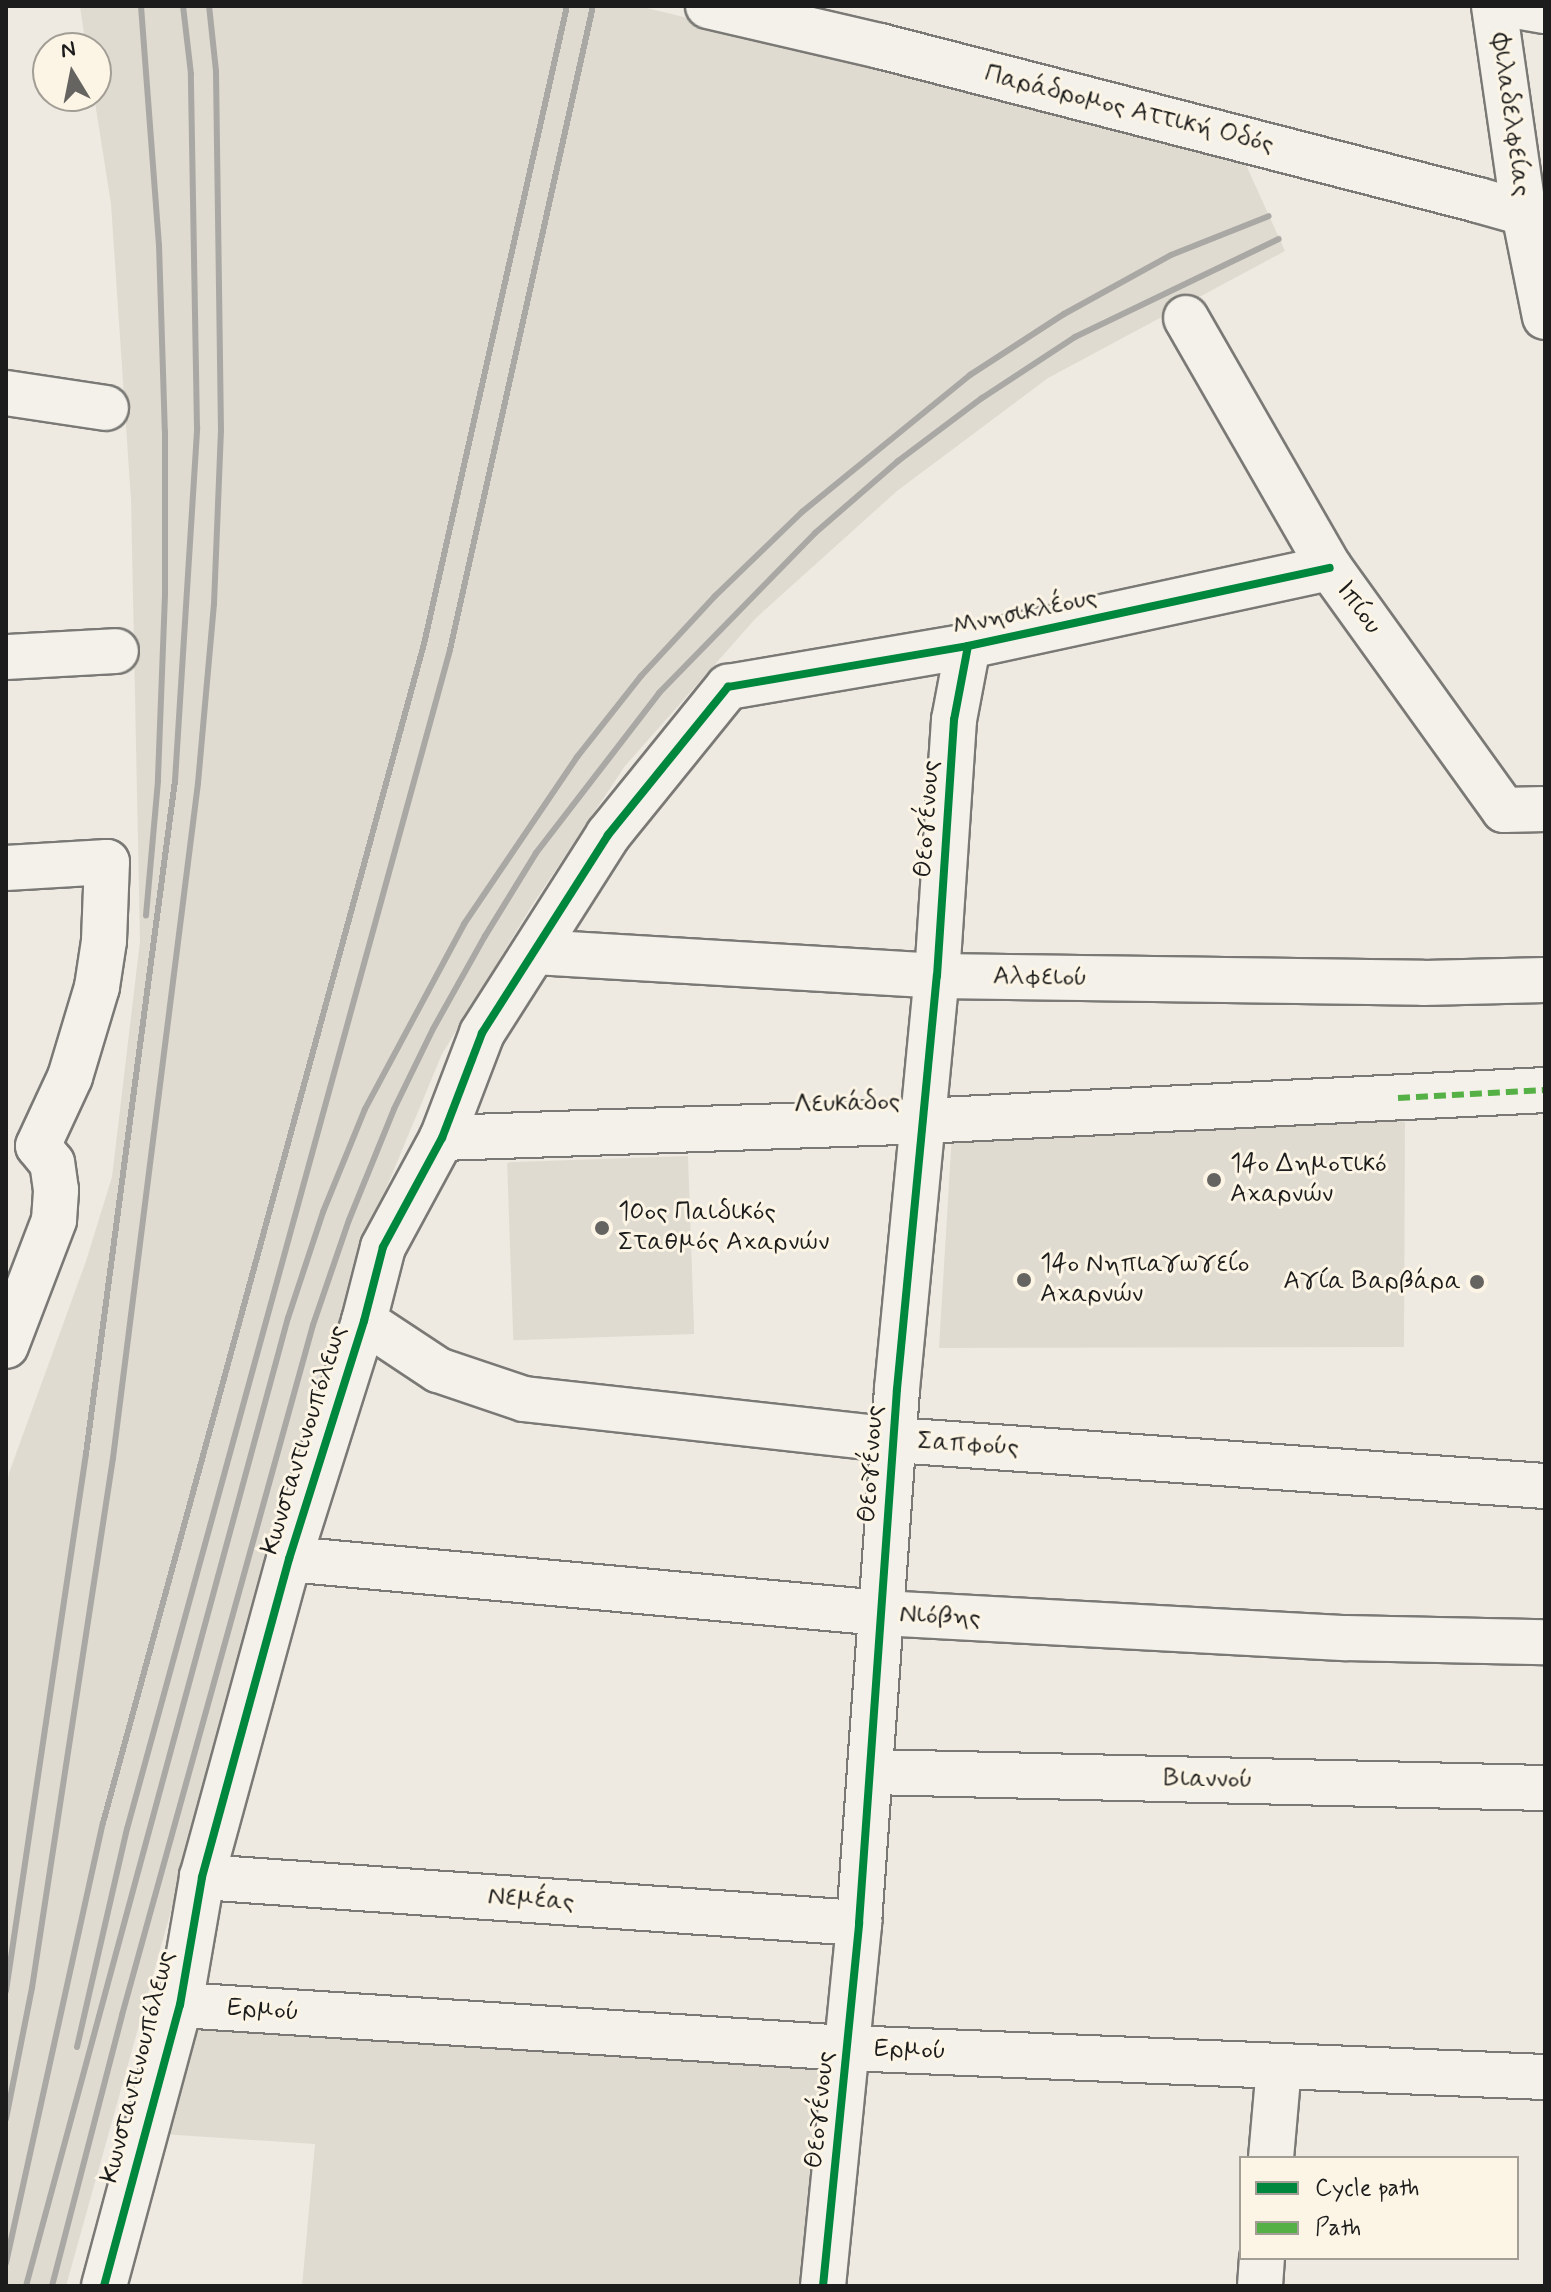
<!DOCTYPE html>
<meta charset="utf-8">
<style>
body{margin:0}
#map{position:relative;width:1551px;height:2292px;overflow:hidden;background:#eeeae2;font-family:Mynerve,sans-serif}
div>[style]{position:absolute}
[style*='--x']{left:calc(var(--x)*1px);top:calc(var(--y)*1px);width:calc(var(--w)*1px);rotate:calc(var(--a)*1deg)}
.built>*{inset:0;background:#e0dbd0;transform-origin:0 0}
.green>*{inset:0;background:#dfdbd0;transform-origin:0 0}
.roads{filter:drop-shadow(2px 0 #7a7975) drop-shadow(-2px 0 #7a7975) drop-shadow(0 2px #7a7975) drop-shadow(0 -2px #7a7975)}
.minor>*{height:44px;margin:-22px;padding:0 22px;transform-origin:22px;border-radius:22px;background:#f4f1ea}
.major>*{height:44px;margin:-22px;padding:0 22px;transform-origin:22px;border-radius:22px;background:#f4f1ea}
.highway>*{height:44px;margin:-22px;padding:0 22px;transform-origin:22px;border-radius:22px;background:#f4f1ea}
.rail>*{height:6px;margin:-3px;padding:0 3px;transform-origin:3px;border-radius:3px;background:#aaa8a4}
.quiet>*{height:6px;margin-top:-3px;transform-origin:0;background:repeating-linear-gradient(90deg,#55b145 0 12px,transparent 0 18px)}
.cycleway>*{height:8px;margin:-4px;padding:0 4px;transform-origin:4px;border-radius:4px;background:#00873e}
.dots>*{width:22px;height:22px;translate:-50% -50%;box-sizing:border-box;border:4px solid #fcf5e5;border-radius:50%}
span{translate:-50% -50%;white-space:nowrap;text-align:center;line-height:1.15;-webkit-text-stroke:6px #fcf5e5;paint-order:stroke}
.street-label{font-size:26px;color:#1c1c1c}
.poi-label{font-size:26px;color:#1c1c1c}
.left{translate:0 -50%;text-align:left}
.right{translate:-100% -50%;text-align:right}
.frame{position:absolute;inset:0;border:8px solid #1c1c1c;pointer-events:none}
.legend{position:absolute;left:1239px;top:2156px;width:280px;height:104px;box-sizing:border-box;background:#fcf5e5;border:2px solid #a29e95;margin:0;padding:10px 14px;list-style:none;font-size:24px;color:#1c1c1c}
.legend li{display:flex;align-items:center;gap:16px;height:40px}
.legend b{width:40px;border:2px solid #a29e95}
.north{position:absolute;left:32px;top:32px;width:80px;height:80px;box-sizing:border-box;background:#fcf5e5;border:2px solid #a29e95;border-radius:50%;rotate:350deg;font-size:22px;font-weight:700;line-height:32px;text-align:center;color:#1c1c1c}
.north::after{content:'';display:block;margin:auto;width:28px;height:36px;background:#666461;clip-path:polygon(50% 0,100% 100%,50% 72%,0 100%)}
</style>
<div id="map">
<div class="built">
<i style="clip-path:polygon(80px 6px,639px 6px,1241px 154px,1285px 251px,1048px 378px,897px 491px,756px 618px,625px 766px,531px 907px,442px 1054px,373px 1220px,314px 1400px,66px 2286px,6px 2286px,6px 1496px,9px 1473px,86px 1261px,112px 1177px,140px 941px,131px 500px,111px 204px,94px 96px,96px 48px,86px 48px)"></i>
<i style="clip-path:polygon(1381px 1118px,1405px 1122px,1404px 1347px,939px 1348px,952px 1134px)"></i>
<i style="left:688px;top:1156px;width:178px;height:181px;rotate:88deg"></i>
</div>
<div class="green">
<i style="left:1369px;top:1266px;width:72px;height:125px;rotate:91deg"></i>
<i style="clip-path:polygon(190px 2028px,826px 2069px,805px 2286px,302px 2286px,315px 2144px,162px 2134px)"></i>
</div>
<div class="roads">
<div class="minor">
<i style="--x:708;--y:6;--w:177;--a:13.1"></i>
<i style="--x:880;--y:46;--w:618;--a:14.44"></i>
<i style="--x:1478;--y:200;--w:48;--a:15.8"></i>
<i style="--x:1524;--y:213;--w:26;--a:37"></i>
<i style="--x:1186;--y:318;--w:289;--a:60.1"></i>
<i style="--x:1330;--y:568;--w:298;--a:54.3"></i>
<i style="--x:1504;--y:810;--w:41;--a:-1.4"></i>
<i style="--x:6;--y:393;--w:101;--a:8.5"></i>
<i style="--x:6;--y:657;--w:110;--a:-3.1"></i>
<i style="--x:6;--y:868;--w:101;--a:-3.4"></i>
<i style="--x:107;--y:862;--w:79;--a:92.2"></i>
<i style="--x:104;--y:941;--w:47;--a:98.7"></i>
<i style="--x:97;--y:987;--w:94;--a:106.7"></i>
<i style="--x:70;--y:1077;--w:76;--a:114.9"></i>
<i style="--x:536;--y:952;--w:402;--a:3.4"></i>
<i style="--x:937;--y:976;--w:486;--a:0.8"></i>
<i style="--x:1423;--y:983;--w:122;--a:-1.4"></i>
<i style="--x:442;--y:1138;--w:479;--a:-2"></i>
<i style="--x:921;--y:1121;--w:625;--a:-2.84"></i>
<i style="--x:364;--y:1321;--w:89;--a:33.5"></i>
<i style="--x:438;--y:1370;--w:91;--a:18.6"></i>
<i style="--x:524;--y:1399;--w:373;--a:6.3"></i>
<i style="--x:895;--y:1440;--w:652;--a:4.05"></i>
<i style="--x:6;--y:1346;--w:135;--a:-69.1"></i>
<i style="--x:54;--y:1220;--w:30;--a:-86"></i>
<i style="--x:56;--y:1190;--w:27;--a:-98"></i>
<i style="--x:52;--y:1163;--w:22;--a:-129"></i>
<i style="--x:289;--y:1559;--w:594;--a:5.21"></i>
<i style="--x:881;--y:1613;--w:466;--a:3.1"></i>
<i style="--x:1346;--y:1638;--w:199;--a:1.2"></i>
<i style="--x:871;--y:1772;--w:674;--a:1.36"></i>
<i style="--x:202;--y:1877;--w:659;--a:4.01"></i>
<i style="--x:180;--y:2005;--w:668;--a:3.69"></i>
<i style="--x:847;--y:2048;--w:699;--a:2.38"></i>
<i style="--x:1271;--y:2158;--w:92;--a:-85"></i>
<i style="--x:104;--y:2286;--w:291;--a:-74.9"></i>
<i style="--x:180;--y:2005;--w:130;--a:-80.2"></i>
<i style="--x:202;--y:1877;--w:330;--a:-74.7"></i>
<i style="--x:289;--y:1559;--w:250;--a:-72.5"></i>
<i style="--x:364;--y:1321;--w:76;--a:-75.6"></i>
<i style="--x:383;--y:1247;--w:124;--a:-61.6"></i>
<i style="--x:442;--y:1138;--w:112;--a:-69.1"></i>
<i style="--x:482;--y:1033;--w:235;--a:-57.5"></i>
<i style="--x:608;--y:835;--w:191;--a:-51"></i>
<i style="--x:728;--y:687;--w:243;--a:-9.7"></i>
<i style="--x:968;--y:646;--w:370;--a:-12.2"></i>
<i style="--x:823;--y:2286;--w:365;--a:-84.3"></i>
<i style="--x:859;--y:1923;--w:535;--a:-85.93"></i>
<i style="--x:897;--y:1389;--w:415;--a:-84.5"></i>
<i style="--x:937;--y:976;--w:257;--a:-86.2"></i>
<i style="--x:954;--y:720;--w:75;--a:-79.3"></i>
<i style="--x:1260;--y:2286;--w:28;--a:-86"></i>
</div>
<div class="major">
<i style="--x:1494;--y:6;--w:209;--a:81.8"></i>
<i style="--x:1524;--y:213;--w:106;--a:78.6"></i>
</div>
<div class="highway">
<i style="--x:1516;--y:6;--w:29;--a:10"></i>
</div>
</div>
<div class="rail">
<i style="--x:141;--y:6;--w:240;--a:85.7"></i>
<i style="--x:159;--y:245;--w:186;--a:88.2"></i>
<i style="--x:165;--y:431;--w:164;--a:90"></i>
<i style="--x:165;--y:595;--w:186;--a:92.2"></i>
<i style="--x:158;--y:781;--w:135;--a:95.1"></i>
<i style="--x:6;--y:1991;--w:543;--a:-81.53"></i>
<i style="--x:86;--y:1454;--w:679;--a:-82.47"></i>
<i style="--x:175;--y:781;--w:354;--a:-86.4"></i>
<i style="--x:197;--y:428;--w:354;--a:-91"></i>
<i style="--x:191;--y:74;--w:68;--a:-96.7"></i>
<i style="--x:77;--y:2047;--w:224;--a:-77.1"></i>
<i style="--x:127;--y:1829;--w:1222;--a:-74.68"></i>
<i style="--x:450;--y:650;--w:660;--a:-77.48"></i>
<i style="--x:6;--y:2119;--w:134;--a:-78.8"></i>
<i style="--x:32;--y:1988;--w:536;--a:-81.31"></i>
<i style="--x:113;--y:1458;--w:680;--a:-82.82"></i>
<i style="--x:198;--y:783;--w:180;--a:-84.9"></i>
<i style="--x:214;--y:604;--w:173;--a:-87.7"></i>
<i style="--x:221;--y:431;--w:360;--a:-90.8"></i>
<i style="--x:216;--y:71;--w:65;--a:-96.1"></i>
<i style="--x:6;--y:2263;--w:451;--a:-77.6"></i>
<i style="--x:103;--y:1823;--w:1222;--a:-74.77"></i>
<i style="--x:424;--y:644;--w:654;--a:-77.37"></i>
<i style="--x:26;--y:2286;--w:1003;--a:-74.86"></i>
<i style="--x:288;--y:1318;--w:112;--a:-71.7"></i>
<i style="--x:323;--y:1212;--w:111;--a:-67.8"></i>
<i style="--x:365;--y:1109;--w:210;--a:-61.8"></i>
<i style="--x:464;--y:924;--w:202;--a:-55.9"></i>
<i style="--x:577;--y:757;--w:103;--a:-51.7"></i>
<i style="--x:641;--y:676;--w:109;--a:-47.2"></i>
<i style="--x:715;--y:596;--w:121;--a:-44"></i>
<i style="--x:802;--y:512;--w:217;--a:-39.2"></i>
<i style="--x:970;--y:375;--w:112;--a:-33"></i>
<i style="--x:1064;--y:314;--w:122;--a:-28.9"></i>
<i style="--x:1171;--y:255;--w:105;--a:-21.7"></i>
<i style="--x:52;--y:2286;--w:280;--a:-75.5"></i>
<i style="--x:122;--y:2015;--w:716;--a:-74.53"></i>
<i style="--x:313;--y:1325;--w:111;--a:-71.1"></i>
<i style="--x:349;--y:1220;--w:120;--a:-67.9"></i>
<i style="--x:394;--y:1109;--w:89;--a:-64"></i>
<i style="--x:433;--y:1029;--w:107;--a:-60.8"></i>
<i style="--x:485;--y:936;--w:97;--a:-58.4"></i>
<i style="--x:536;--y:853;--w:202;--a:-52.4"></i>
<i style="--x:659;--y:693;--w:223;--a:-45.7"></i>
<i style="--x:815;--y:533;--w:110;--a:-40.9"></i>
<i style="--x:898;--y:461;--w:105;--a:-36.9"></i>
<i style="--x:982;--y:398;--w:111;--a:-33.3"></i>
<i style="--x:1075;--y:337;--w:226;--a:-25.7"></i>
</div>
<div class="quiet">
<i style="--x:1398;--y:1098;--w:147;--a:-3.1"></i>
</div>
<div class="cycleway">
<i style="--x:104;--y:2286;--w:291;--a:-74.9"></i>
<i style="--x:180;--y:2005;--w:130;--a:-80.2"></i>
<i style="--x:202;--y:1877;--w:330;--a:-74.7"></i>
<i style="--x:289;--y:1559;--w:250;--a:-72.5"></i>
<i style="--x:364;--y:1321;--w:76;--a:-75.6"></i>
<i style="--x:383;--y:1247;--w:124;--a:-61.6"></i>
<i style="--x:442;--y:1138;--w:112;--a:-69.1"></i>
<i style="--x:482;--y:1033;--w:235;--a:-57.5"></i>
<i style="--x:608;--y:835;--w:191;--a:-51"></i>
<i style="--x:728;--y:687;--w:243;--a:-9.7"></i>
<i style="--x:968;--y:646;--w:370;--a:-12.2"></i>
<i style="--x:823;--y:2286;--w:365;--a:-84.3"></i>
<i style="--x:859;--y:1923;--w:535;--a:-85.93"></i>
<i style="--x:897;--y:1389;--w:415;--a:-84.5"></i>
<i style="--x:937;--y:976;--w:257;--a:-86.2"></i>
<i style="--x:954;--y:720;--w:75;--a:-79.3"></i>
</div>
<div class="dots">
<i style="left:1214px;top:1180px;background:#666461"></i>
<i style="left:602px;top:1228px;background:#666461"></i>
<i style="left:1024px;top:1280px;background:#666461"></i>
<i style="left:1477px;top:1282px;background:#666461"></i>
</div>
<div class="street-label">
<span style="left:1129px;top:110px;rotate:14deg">Παράδρομος Αττική Οδός</span>
<span style="left:1510px;top:115px;rotate:82deg">Φιλαδελφείας</span>
<span style="left:1358px;top:608px;rotate:54deg">Ιπίου</span>
<span style="left:1025px;top:613px;rotate:-12deg">Μνησικλέους</span>
<span style="left:928px;top:819px;rotate:-86deg">Θεογένους</span>
<span style="left:1040px;top:978px;rotate:1deg">Αλφειού</span>
<span style="left:847px;top:1104px;rotate:-2deg">Λευκάδος</span>
<span style="left:305px;top:1440px;rotate:-73deg">Κωνσταντινουπόλεως</span>
<span style="left:968px;top:1445px;rotate:4deg">Σαπφούς</span>
<span style="left:872px;top:1464px;rotate:-86deg">Θεογένους</span>
<span style="left:940px;top:1617px;rotate:3deg">Νιόβης</span>
<span style="left:1208px;top:1780px;rotate:1deg">Βιαννού</span>
<span style="left:531px;top:1900px;rotate:4deg">Νεμέας</span>
<span style="left:263px;top:2011px;rotate:4deg">Ερμού</span>
<span style="left:910px;top:2051px;rotate:2deg">Ερμού</span>
<span style="left:139px;top:2067px;rotate:-76deg">Κωνσταντινουπόλεως</span>
<span style="left:821px;top:2110px;rotate:-84deg">Θεογένους</span>
</div>
<div class="poi-label">
<span class="left" style="left:1230px;top:1180px">14ο Δημοτικό<br>Αχαρνών</span>
<span class="left" style="left:618px;top:1228px">10ος Παιδικός<br>Σταθμός Αχαρνών</span>
<span class="left" style="left:1040px;top:1280px">14ο Νηπιαγωγείο<br>Αχαρνών</span>
<span class="right" style="left:1461px;top:1282px">Αγία Βαρβάρα</span>
</div>
<div class="frame"></div>
<ul class="legend">
<li><b style="height:10px;background:#00873e"></b>Cycle path</li>
<li><b style="height:10px;background:#55b145"></b>Path</li>
</ul>
<div class="north">N</div>
</div>
